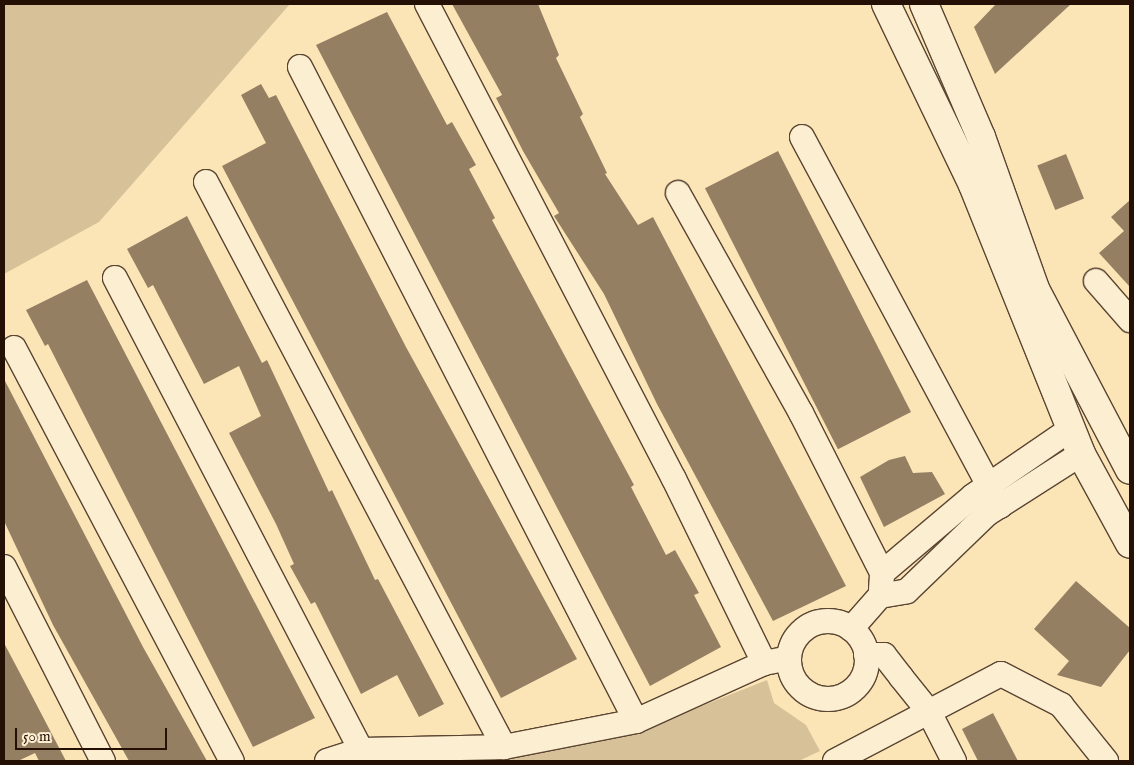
<!DOCTYPE html>
<style>
body{margin:0}
#map{position:relative;width:1134px;height:765px;overflow:hidden;background:#fbe5b7;font-family:"IM FELL English",serif}
div>[style]{position:absolute}
[style*='--x']{left:calc(var(--x)*1px);top:calc(var(--y)*1px);width:calc(var(--w)*1px);rotate:calc(var(--a)*1deg)}
.green>*{inset:0;background:#d7c199}
.building>*{inset:0;background:#947f62;transform-origin:0 0}
.roads{filter:drop-shadow(1px 0 #5a4532) drop-shadow(-1px 0 #5a4532) drop-shadow(0 1px #5a4532) drop-shadow(0 -1px #5a4532)}
.street>*{height:24px;margin:-12px;padding:0 12px;transform-origin:12px;border-radius:12px;background:#fceed0}
.street>.ring{margin:-12px;padding:0;box-sizing:content-box;background:none;border:24px solid #fceed0;border-radius:50%}
.secondary>*{height:28px;margin:-14px;padding:0 14px;transform-origin:14px;border-radius:14px;background:#fceed0}
span{translate:-50% -50%;white-space:nowrap;text-align:center;line-height:1.15;-webkit-text-stroke:4px #fceed0;paint-order:stroke}
.frame{position:absolute;inset:0;border:5px solid #251006;pointer-events:none}
.scale{position:absolute;left:15px;top:728px;width:152px;height:22px;box-sizing:border-box;border:2px solid #251006;border-top:0;padding-left:6px;font-size:15px;line-height:18px;white-space:nowrap;color:#251006;-webkit-text-stroke:4px #fceed0;paint-order:stroke}
</style>
<div id="map">
<div class="green">
<i style="clip-path:polygon(4px 4px,290px 4px,99px 222px,4px 274px)"></i>
<i style="clip-path:polygon(767px 680px,774px 703px,806px 725px,820px 751px,799px 761px,350px 761px,651px 726px)"></i>
</div>
<div class="building">
<i style="clip-path:polygon(452px 4px,538px 4px,559px 55px,556px 58px,583px 114px,580px 117px,607px 173px,605px 174px,638px 225px,653px 217px,846px 586px,773px 621px,657px 404px,604px 294px,554px 216px,559px 213px,523px 151px,496px 98px,502px 95px)"></i>
<i style="clip-path:polygon(996px 4px,1071px 4px,995px 74px,974px 27px)"></i>
<i style="clip-path:polygon(387px 12px,447px 125px,452px 122px,476px 165px,469px 169px,495px 218px,492px 220px,634px 485px,631px 487px,666px 555px,675px 550px,699px 593px,694px 595px,721px 647px,650px 686px,316px 45px)"></i>
<i style="clip-path:polygon(261px 84px,269px 98px,276px 95px,406px 347px,577px 659px,501px 698px,222px 166px,266px 143px,241px 95px)"></i>
<i style="left:778px;top:151px;width:293px;height:82px;rotate:63deg"></i>
<i style="left:1066px;top:154px;width:48px;height:31px;rotate:68deg"></i>
<i style="clip-path:polygon(1130px 200px,1130px 287px,1099px 253px,1124px 231px,1111px 217px)"></i>
<i style="clip-path:polygon(187px 216px,262px 363px,267px 360px,329px 492px,332px 490px,375px 580px,378px 579px,444px 704px,419px 717px,397px 675px,361px 694px,315px 602px,311px 604px,290px 566px,294px 564px,276px 524px,229px 433px,261px 416px,239px 366px,204px 384px,153px 285px,148px 288px,127px 249px)"></i>
<i style="clip-path:polygon(87px 280px,315px 718px,253px 747px,48px 344px,45px 346px,26px 310px)"></i>
<i style="clip-path:polygon(4px 379px,143px 647px,207px 761px,129px 761px,53px 625px,4px 521px)"></i>
<i style="clip-path:polygon(905px 456px,913px 473px,932px 472px,945px 494px,884px 527px,860px 477px,889px 460px)"></i>
<i style="clip-path:polygon(1076px 581px,1130px 628px,1130px 650px,1101px 687px,1057px 675px,1069px 661px,1034px 629px)"></i>
<i style="clip-path:polygon(4px 643px,32px 696px,66px 761px,39px 761px,35px 753px,18px 761px,4px 761px)"></i>
<i style="clip-path:polygon(993px 713px,1018px 761px,978px 761px,962px 729px)"></i>
</div>
<div class="roads">
<div class="street">
<i style="--x:427;--y:4;--w:535;--a:62.53"></i>
<i style="--x:674;--y:479;--w:205;--a:63.9"></i>
<i style="--x:300;--y:67;--w:735;--a:62.81"></i>
<i style="--x:802;--y:137;--w:419;--a:61.8"></i>
<i style="--x:206;--y:182;--w:639;--a:62.19"></i>
<i style="--x:678;--y:193;--w:252;--a:60.8"></i>
<i style="--x:801;--y:413;--w:179;--a:63.1"></i>
<i style="--x:115;--y:278;--w:532;--a:62.47"></i>
<i style="--x:1096;--y:281;--w:52;--a:48.9"></i>
<i style="--x:14;--y:348;--w:467;--a:62.2"></i>
<i style="--x:4;--y:567;--w:218;--a:63"></i>
<i style="--x:881;--y:589;--w:16;--a:-86"></i>
<i style="--x:882;--y:573;--w:119;--a:-40.2"></i>
<i style="--x:973;--y:496;--w:120;--a:-34.5"></i>
<i class="ring" style="left:789px;top:621px;width:54px;height:54px"></i>
<i style="--x:851;--y:629;--w:44;--a:-48.7"></i>
<i style="--x:880;--y:596;--w:27;--a:-10"></i>
<i style="--x:907;--y:591;--w:111;--a:-43.9"></i>
<i style="--x:987;--y:514;--w:112;--a:-32.6"></i>
<i style="--x:866;--y:655;--w:18;--a:0"></i>
<i style="--x:884;--y:655;--w:28;--a:52"></i>
<i style="--x:901;--y:677;--w:45;--a:51.3"></i>
<i style="--x:929;--y:712;--w:55;--a:63"></i>
<i style="--x:327;--y:761;--w:36;--a:-18"></i>
<i style="--x:361;--y:750;--w:143;--a:-1.2"></i>
<i style="--x:504;--y:747;--w:135;--a:-11.1"></i>
<i style="--x:636;--y:721;--w:141;--a:-24.4"></i>
<i style="--x:764;--y:663;--w:25;--a:-11"></i>
<i style="--x:835;--y:761;--w:187;--a:-27.7"></i>
<i style="--x:1001;--y:674;--w:68;--a:27.3"></i>
<i style="--x:1061;--y:705;--w:72;--a:51.2"></i>
</div>
<div class="secondary">
<i style="--x:886;--y:4;--w:201;--a:64.3"></i>
<i style="--x:973;--y:185;--w:290;--a:68.1"></i>
<i style="--x:1081;--y:454;--w:102;--a:61.4"></i>
<i style="--x:924;--y:4;--w:145;--a:66.8"></i>
<i style="--x:981;--y:137;--w:161;--a:70.4"></i>
<i style="--x:1035;--y:289;--w:204;--a:62.3"></i>
</div>
</div>
<div class="frame"></div>
<div class="scale">50 m</div>
</div>
